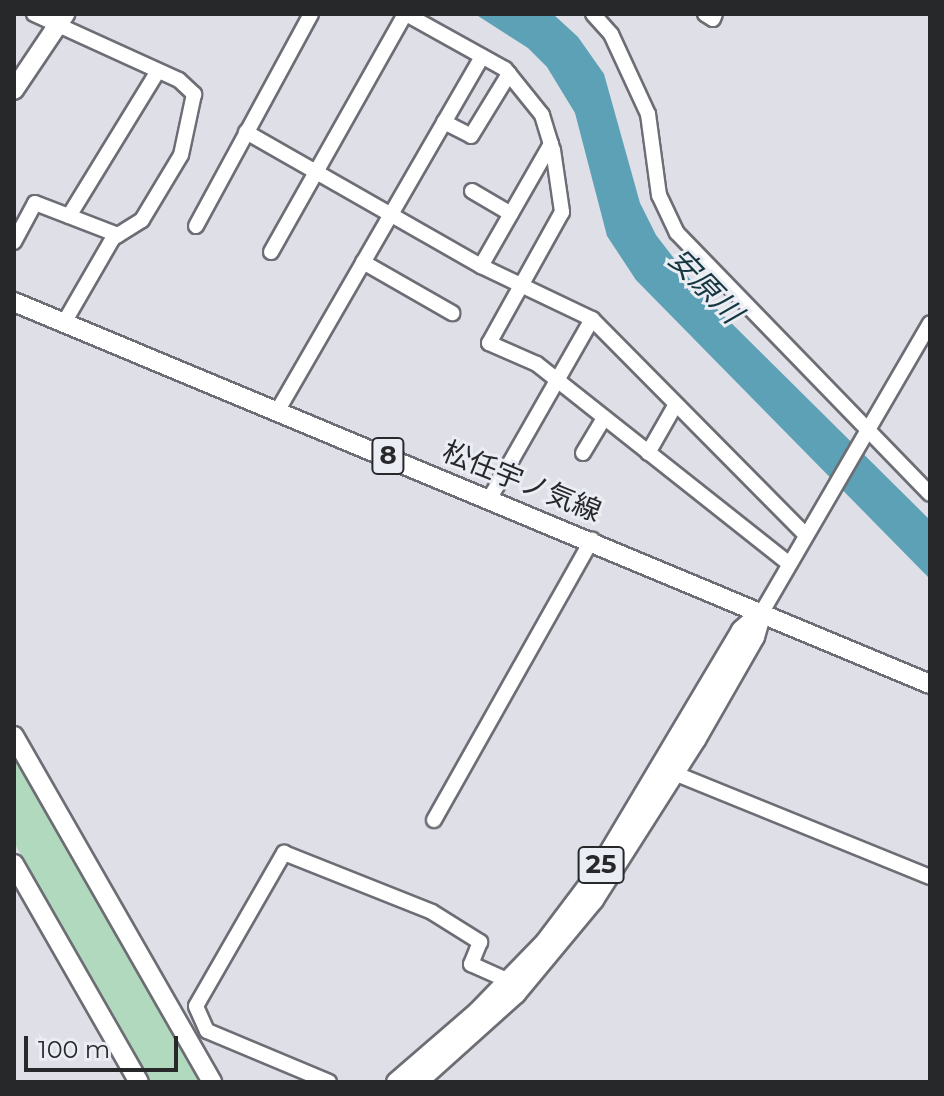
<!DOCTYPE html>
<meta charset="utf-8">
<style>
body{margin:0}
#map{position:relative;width:944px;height:1096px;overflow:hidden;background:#dedfe7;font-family:Montserrat,"Noto Sans JP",sans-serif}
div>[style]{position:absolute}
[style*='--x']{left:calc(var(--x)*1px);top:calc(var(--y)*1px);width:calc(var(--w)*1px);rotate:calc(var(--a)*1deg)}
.green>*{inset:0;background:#b1d9bd}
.water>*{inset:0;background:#5da1b6}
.roads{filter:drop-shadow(2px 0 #6d6e75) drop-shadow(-2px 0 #6d6e75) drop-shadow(0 2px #6d6e75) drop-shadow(0 -2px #6d6e75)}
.minor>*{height:14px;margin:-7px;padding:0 7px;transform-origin:7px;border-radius:7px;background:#fff}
.major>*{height:18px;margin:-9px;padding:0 9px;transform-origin:9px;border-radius:9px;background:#fff}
span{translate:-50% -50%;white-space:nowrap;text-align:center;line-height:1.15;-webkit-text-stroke:6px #ebedf4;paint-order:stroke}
.shield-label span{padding:2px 6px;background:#ebedf4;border:2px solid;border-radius:6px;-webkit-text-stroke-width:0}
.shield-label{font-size:26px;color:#27282a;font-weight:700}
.street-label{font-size:28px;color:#27282a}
.water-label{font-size:30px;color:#153740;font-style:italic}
.frame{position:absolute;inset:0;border:16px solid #27282a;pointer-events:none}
.scale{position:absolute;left:24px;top:1036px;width:154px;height:36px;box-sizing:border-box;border:4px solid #27282a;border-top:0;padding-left:10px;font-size:24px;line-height:28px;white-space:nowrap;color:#27282a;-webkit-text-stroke:6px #ebedf4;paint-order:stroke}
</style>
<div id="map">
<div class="green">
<i style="clip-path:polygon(14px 751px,188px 1055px,199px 1082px,150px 1082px,27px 865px,14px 842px)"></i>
</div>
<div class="water">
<i style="clip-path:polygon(475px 14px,553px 14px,578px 37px,604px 74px,640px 203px,656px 235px,699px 291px,930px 520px,930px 579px,636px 280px,607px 236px,575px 113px,547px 67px,528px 48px)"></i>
</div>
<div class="roads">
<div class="minor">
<i style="--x:34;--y:14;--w:159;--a:24.5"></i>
<i style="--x:179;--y:80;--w:21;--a:43"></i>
<i style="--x:194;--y:94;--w:62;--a:102"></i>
<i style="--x:181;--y:155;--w:76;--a:121"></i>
<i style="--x:142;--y:220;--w:34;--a:148"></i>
<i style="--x:113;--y:238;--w:98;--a:120"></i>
<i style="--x:406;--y:14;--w:113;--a:29.1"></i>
<i style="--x:505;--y:69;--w:59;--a:51.2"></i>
<i style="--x:542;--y:115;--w:37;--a:73"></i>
<i style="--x:553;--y:150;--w:63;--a:81.7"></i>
<i style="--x:562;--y:212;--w:150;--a:119.1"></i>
<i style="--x:489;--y:343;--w:52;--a:23.6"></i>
<i style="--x:537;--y:364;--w:322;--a:38.4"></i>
<i style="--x:593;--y:14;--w:27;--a:48"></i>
<i style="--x:611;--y:34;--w:88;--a:65.2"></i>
<i style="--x:648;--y:114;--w:82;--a:82.3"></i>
<i style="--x:659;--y:195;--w:42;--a:64.7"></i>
<i style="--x:677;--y:233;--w:363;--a:45.9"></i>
<i style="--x:705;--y:14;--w:9;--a:32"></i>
<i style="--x:713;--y:19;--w:5;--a:-68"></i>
<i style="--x:444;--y:122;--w:30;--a:27"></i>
<i style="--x:471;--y:136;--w:73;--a:-58.5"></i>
<i style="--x:246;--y:132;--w:271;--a:29.7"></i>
<i style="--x:481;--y:266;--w:123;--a:25.5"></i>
<i style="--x:592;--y:319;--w:303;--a:45.3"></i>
<i style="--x:472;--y:191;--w:45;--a:30.5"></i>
<i style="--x:69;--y:216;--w:170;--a:-58.5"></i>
<i style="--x:196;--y:226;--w:241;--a:-61.5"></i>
<i style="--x:14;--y:242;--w:44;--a:-61.7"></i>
<i style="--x:35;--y:203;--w:89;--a:21.1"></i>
<i style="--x:271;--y:252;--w:273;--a:-60.6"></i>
<i style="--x:363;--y:262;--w:103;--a:29.8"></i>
<i style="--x:481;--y:266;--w:141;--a:-60.2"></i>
<i style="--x:278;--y:410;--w:408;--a:-60"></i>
<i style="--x:583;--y:453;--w:41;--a:-59"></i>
<i style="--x:648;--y:453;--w:56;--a:-60.3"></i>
<i style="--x:490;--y:498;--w:206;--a:-60.3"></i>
<i style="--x:762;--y:612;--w:334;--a:-59.8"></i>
<i style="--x:674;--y:773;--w:276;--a:22.1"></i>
<i style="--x:434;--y:820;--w:322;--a:-60.6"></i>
<i style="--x:329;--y:1082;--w:132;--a:-157.3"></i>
<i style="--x:207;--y:1031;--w:27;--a:-114"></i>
<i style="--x:196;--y:1006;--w:177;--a:-60.1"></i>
<i style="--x:284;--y:853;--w:159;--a:21.7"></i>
<i style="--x:432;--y:912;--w:57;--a:32"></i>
<i style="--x:480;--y:942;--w:24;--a:112"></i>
<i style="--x:471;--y:964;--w:42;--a:24.1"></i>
</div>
<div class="major">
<i style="--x:14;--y:90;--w:92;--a:-56.1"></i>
<i style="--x:14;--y:302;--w:992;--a:22.64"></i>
<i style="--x:14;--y:736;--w:399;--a:60.2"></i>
<i style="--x:14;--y:864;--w:251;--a:60.2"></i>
<i style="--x:396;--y:1082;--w:107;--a:-40.8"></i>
<i style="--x:477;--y:1012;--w:98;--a:-45.8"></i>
<i style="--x:545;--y:942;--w:81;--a:-53"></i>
<i style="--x:594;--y:877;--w:287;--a:-59.2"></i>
<i style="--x:741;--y:630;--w:28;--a:-41"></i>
<i style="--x:418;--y:1082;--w:132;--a:-41.9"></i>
<i style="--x:516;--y:994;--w:122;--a:-50.3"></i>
<i style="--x:594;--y:900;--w:190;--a:-57.5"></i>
<i style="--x:696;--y:740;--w:119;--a:-60.2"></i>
<i style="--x:755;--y:637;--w:26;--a:-74"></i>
</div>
</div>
<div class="shield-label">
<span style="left:388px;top:456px">8</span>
<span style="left:601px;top:865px">25</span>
</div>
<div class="street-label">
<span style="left:522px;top:481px;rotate:22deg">松任宇ノ気線</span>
</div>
<div class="water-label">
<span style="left:705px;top:286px;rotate:46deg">安原川</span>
</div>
<div class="frame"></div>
<div class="scale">100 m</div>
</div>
